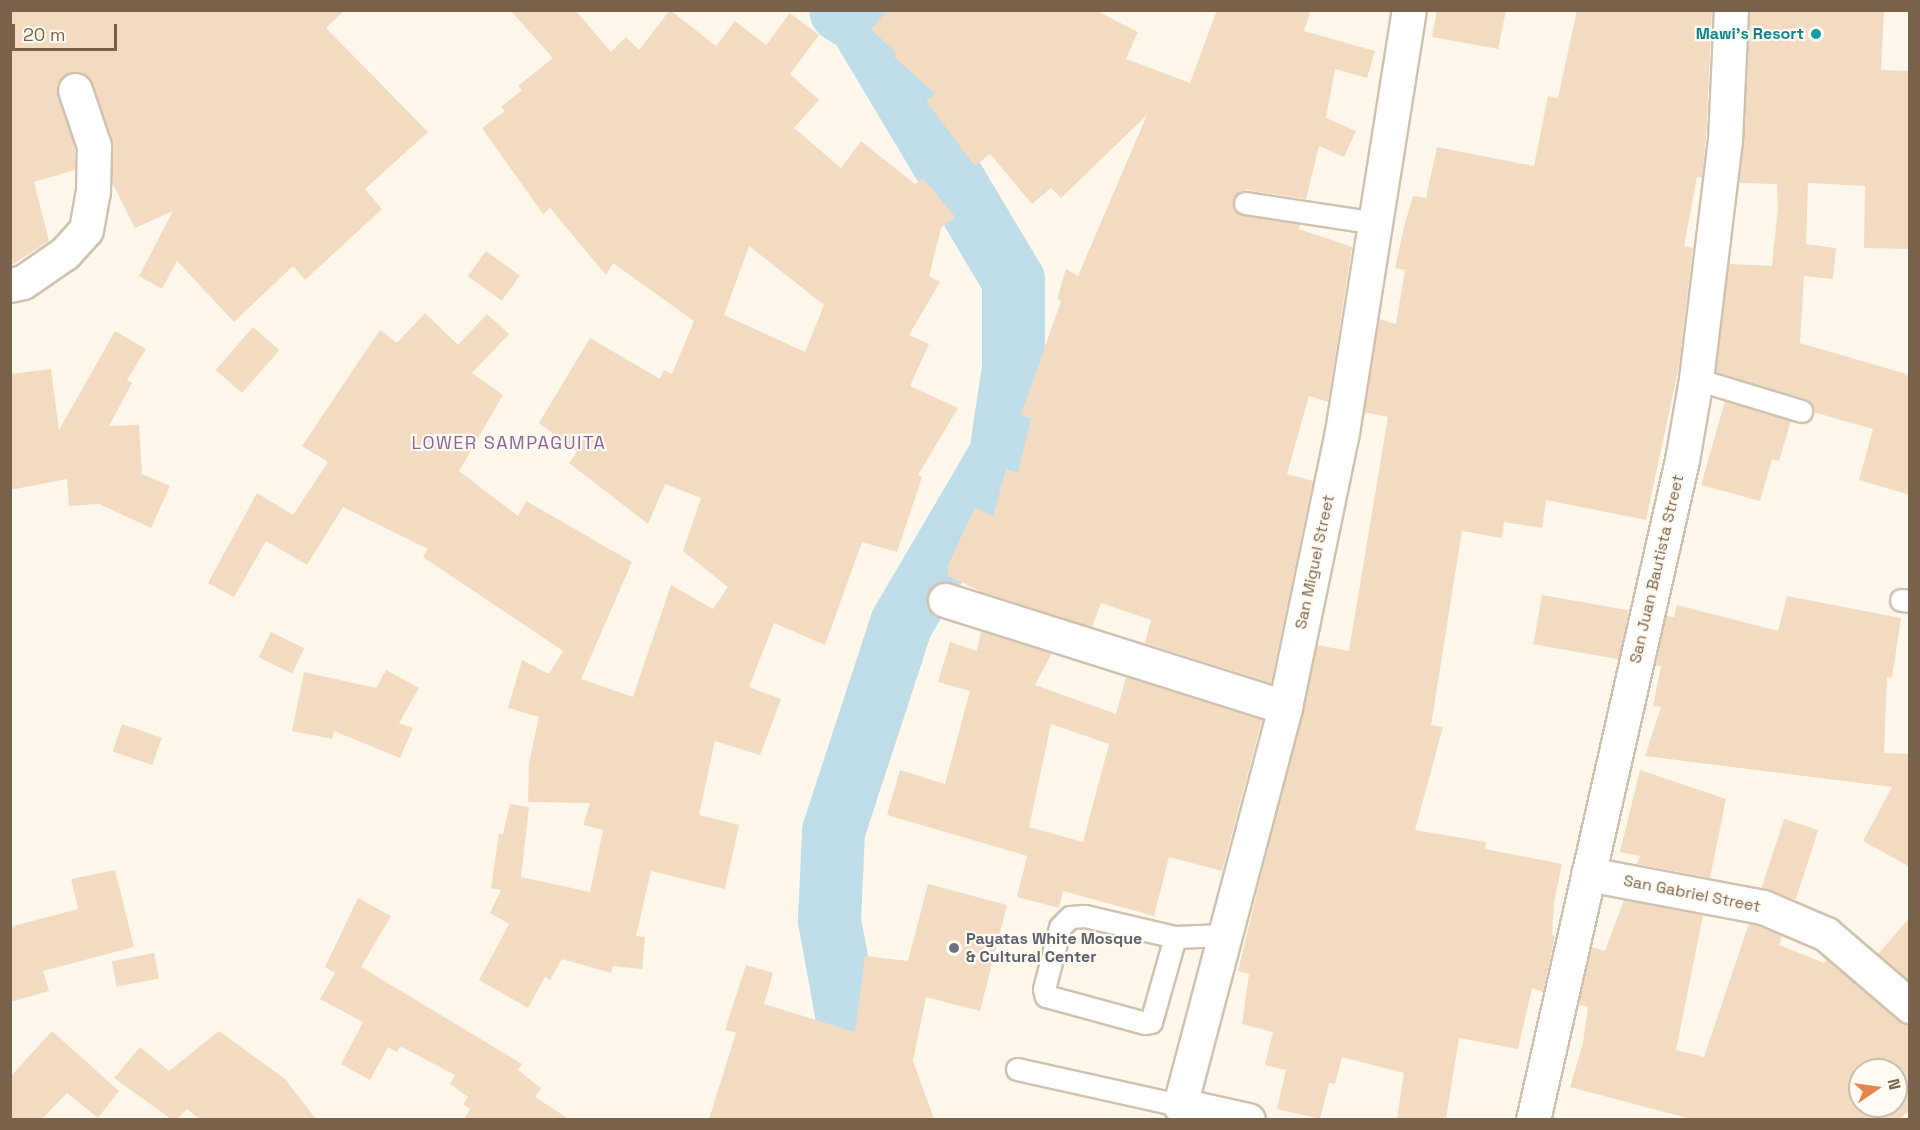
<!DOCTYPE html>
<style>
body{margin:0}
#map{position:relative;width:1920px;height:1130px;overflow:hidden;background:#fdf8eb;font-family:"Space Grotesk",sans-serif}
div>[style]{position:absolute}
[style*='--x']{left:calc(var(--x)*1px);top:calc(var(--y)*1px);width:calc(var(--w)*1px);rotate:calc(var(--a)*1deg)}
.stream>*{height:10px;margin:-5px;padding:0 5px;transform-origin:5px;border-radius:5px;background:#bedde8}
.river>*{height:63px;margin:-31.5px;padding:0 31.5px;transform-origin:31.5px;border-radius:31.5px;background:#bedde8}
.building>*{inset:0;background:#f3dbc2;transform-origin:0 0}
.roads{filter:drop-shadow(2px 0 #d0c1af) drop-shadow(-2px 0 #d0c1af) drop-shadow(0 2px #d0c1af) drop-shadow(0 -2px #d0c1af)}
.service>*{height:21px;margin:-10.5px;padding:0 10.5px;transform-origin:10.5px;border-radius:10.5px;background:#fff}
.minor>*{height:33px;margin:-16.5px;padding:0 16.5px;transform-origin:16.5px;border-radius:16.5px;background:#fff}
.dots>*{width:16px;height:16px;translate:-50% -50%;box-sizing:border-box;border:3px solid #fffbf2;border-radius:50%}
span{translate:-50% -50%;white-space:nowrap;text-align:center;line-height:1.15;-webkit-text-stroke:4.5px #fffbf2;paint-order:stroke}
.culture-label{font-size:16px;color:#0d838f;font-weight:700}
.right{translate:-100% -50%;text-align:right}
.street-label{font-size:16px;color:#79624c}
.worship-label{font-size:16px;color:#5b616d;font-weight:700}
.left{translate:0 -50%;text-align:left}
.neighbourhood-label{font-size:18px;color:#8a6595;letter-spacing:1.5px}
.frame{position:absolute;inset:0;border:12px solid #79624c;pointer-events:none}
.north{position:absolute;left:1848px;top:1058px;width:60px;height:60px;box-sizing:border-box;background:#fffbf2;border:2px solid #c9beb0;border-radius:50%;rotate:77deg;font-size:16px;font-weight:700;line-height:24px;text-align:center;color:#79624c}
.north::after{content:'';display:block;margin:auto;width:21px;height:27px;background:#e8834f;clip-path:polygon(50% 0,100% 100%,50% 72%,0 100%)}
.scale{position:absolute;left:12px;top:24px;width:105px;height:27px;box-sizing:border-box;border:3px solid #79624c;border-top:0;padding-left:8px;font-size:18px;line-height:21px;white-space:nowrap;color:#79624c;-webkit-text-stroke:4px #fffbf2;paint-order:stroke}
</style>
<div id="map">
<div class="stream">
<i style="--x:859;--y:22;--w:14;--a:-60"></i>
</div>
<div class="river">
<i style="--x:828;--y:1120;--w:103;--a:-79.3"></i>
<i style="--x:847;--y:1019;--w:101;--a:-100.3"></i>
<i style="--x:829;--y:920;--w:89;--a:-87.4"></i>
<i style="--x:833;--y:831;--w:219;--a:-71.9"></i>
<i style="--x:901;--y:623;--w:196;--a:-59.6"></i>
<i style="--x:1000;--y:454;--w:87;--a:-81.4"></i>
<i style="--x:1013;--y:368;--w:88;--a:-90"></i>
<i style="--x:1013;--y:280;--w:300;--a:-120.8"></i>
<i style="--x:859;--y:22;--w:22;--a:-148"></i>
</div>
<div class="building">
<i style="clip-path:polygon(10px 10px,345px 10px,326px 28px,428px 132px,365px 189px,382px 209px,305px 280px,293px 266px,234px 322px,177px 261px,162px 289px,139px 276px,173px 211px,135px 228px,112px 182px,112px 140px,93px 84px,87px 76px,70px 72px,57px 87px,75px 149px,75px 170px,34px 182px,49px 241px,10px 266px)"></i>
<i style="clip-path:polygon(evenodd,510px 10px,575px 10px,611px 52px,626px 37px,639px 50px,670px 10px,716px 46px,735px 21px,766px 45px,790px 13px,819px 35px,790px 74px,819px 100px,794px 128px,841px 168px,861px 141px,915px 184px,923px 178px,955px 217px,941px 228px,929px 276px,940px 282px,909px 335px,929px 344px,910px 386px,958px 408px,918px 475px,922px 477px,897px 552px,862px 542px,825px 645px,774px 623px,749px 687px,781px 699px,760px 755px,715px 741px,699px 815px,739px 825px,725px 889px,651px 871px,636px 936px,645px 937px,642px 969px,613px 966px,611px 973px,562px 959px,550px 980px,545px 977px,528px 1008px,479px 980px,509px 924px,490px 913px,501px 890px,491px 888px,499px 834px,503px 834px,510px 804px,529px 807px,521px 877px,590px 892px,603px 830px,583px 825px,590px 803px,528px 802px,529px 763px,539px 717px,508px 708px,522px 660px,549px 674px,563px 651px,423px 557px,428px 549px,343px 507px,307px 565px,266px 541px,234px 597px,208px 583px,257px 493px,293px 515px,328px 462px,302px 446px,380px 330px,397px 343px,425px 313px,458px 345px,487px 314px,509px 334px,472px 373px,503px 395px,459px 471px,518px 516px,526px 501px,632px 562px,581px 679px,633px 697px,671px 585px,713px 609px,728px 587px,683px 551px,701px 498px,665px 484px,648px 524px,569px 463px,577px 452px,539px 423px,590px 338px,660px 379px,664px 370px,672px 374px,694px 321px,613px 263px,606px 275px,550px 208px,543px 214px,482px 128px,505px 111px,501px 107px,522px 90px,518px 86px,553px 58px,510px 10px,749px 246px,824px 305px,805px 352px,724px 315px,749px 246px)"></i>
<i style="clip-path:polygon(888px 10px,1095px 10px,1138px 32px,1126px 59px,1190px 83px,1217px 10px,1311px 10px,1304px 31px,1375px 51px,1367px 78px,1335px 69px,1326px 118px,1356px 131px,1344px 157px,1319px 146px,1306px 199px,1246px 190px,1240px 191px,1233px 201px,1233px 208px,1243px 215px,1300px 224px,1299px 229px,1352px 247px,1328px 402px,1309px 396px,1287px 474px,1313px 481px,1271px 683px,1145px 643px,1151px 620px,1101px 603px,1092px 627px,982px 592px,948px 576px,948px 565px,975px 507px,993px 517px,1006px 469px,1018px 473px,1031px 418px,1021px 415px,1061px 301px,1057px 299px,1066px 269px,1078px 276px,1147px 115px,1061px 198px,1051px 188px,1032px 204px,990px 154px,975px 166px,926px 101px,936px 94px,894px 57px,897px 54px,871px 29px)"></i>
<i style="clip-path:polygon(1437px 10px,1506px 10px,1498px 49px,1432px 37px)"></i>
<i style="clip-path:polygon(1577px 10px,1712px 10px,1706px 139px,1702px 178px,1697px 177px,1684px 246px,1693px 248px,1679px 366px,1646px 520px,1546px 500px,1542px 528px,1504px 522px,1502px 538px,1462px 531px,1431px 725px,1443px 727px,1415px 830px,1486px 842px,1485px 849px,1562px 864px,1554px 902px,1552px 935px,1555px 936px,1543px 992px,1532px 988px,1518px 1049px,1459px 1038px,1446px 1119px,1397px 1119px,1404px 1073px,1342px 1057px,1335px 1084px,1329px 1083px,1320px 1119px,1277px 1109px,1286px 1070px,1265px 1065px,1273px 1032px,1242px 1024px,1249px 974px,1238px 971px,1317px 645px,1349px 651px,1388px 417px,1364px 412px,1379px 319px,1396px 324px,1405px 270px,1395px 268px,1404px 227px,1413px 196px,1426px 198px,1437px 147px,1534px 166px,1548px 96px,1558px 98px)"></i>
<i style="clip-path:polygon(1750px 10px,1884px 10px,1881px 70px,1910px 71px,1910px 249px,1864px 248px,1865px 186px,1808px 183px,1806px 244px,1836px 248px,1833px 279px,1804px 276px,1800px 343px,1910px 375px,1910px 495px,1859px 480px,1873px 429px,1813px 412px,1805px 399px,1716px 372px,1729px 264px,1772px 266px,1778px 208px,1777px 184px,1739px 183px)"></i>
<i style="left:486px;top:251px;width:42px;height:31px;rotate:36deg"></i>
<i style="left:253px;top:327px;width:35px;height:57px;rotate:41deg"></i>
<i style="clip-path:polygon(115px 331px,146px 349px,127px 380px,132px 383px,109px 426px,139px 425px,142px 474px,170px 486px,151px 528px,99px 504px,69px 506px,67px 479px,10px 490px,10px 374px,51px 369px,59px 430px)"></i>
<i style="clip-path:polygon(1725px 401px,1791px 421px,1779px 461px,1772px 459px,1760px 501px,1701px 485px)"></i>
<i style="left:1542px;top:595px;width:88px;height:50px;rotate:10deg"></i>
<i style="clip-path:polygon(1787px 596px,1901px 618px,1892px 678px,1887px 677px,1884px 753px,1910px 754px,1910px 867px,1863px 841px,1892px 787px,1645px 756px,1661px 707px,1653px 706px,1661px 666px,1655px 665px,1666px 616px,1674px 617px,1677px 605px,1778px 631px)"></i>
<i style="clip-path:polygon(evenodd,981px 631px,1052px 653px,1035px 685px,1116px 714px,1126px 677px,1262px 720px,1222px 871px,1169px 857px,1154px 916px,1063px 891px,1059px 908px,1017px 897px,1027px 856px,887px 815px,900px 770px,945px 784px,970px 691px,938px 682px,950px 642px,977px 651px,981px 631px,1051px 724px,1109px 744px,1083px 842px,1029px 827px,1051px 724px)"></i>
<i style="left:271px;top:632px;width:37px;height:28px;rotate:26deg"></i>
<i style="clip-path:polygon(386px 670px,419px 688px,399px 723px,413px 728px,400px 758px,334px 731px,332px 739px,292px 731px,304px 672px,376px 688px)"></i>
<i style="left:122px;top:724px;width:42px;height:29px;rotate:19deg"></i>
<i style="clip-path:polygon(1640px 770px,1726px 799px,1710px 878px,1637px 864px,1640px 856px,1620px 852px)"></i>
<i style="left:1784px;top:819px;width:36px;height:73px;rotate:18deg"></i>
<i style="clip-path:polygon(115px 870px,134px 947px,43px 971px,49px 991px,10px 1002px,10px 927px,78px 909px,71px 879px)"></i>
<i style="clip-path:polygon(928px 884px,1007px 905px,980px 1011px,926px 997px,913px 1061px,934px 1119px,709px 1119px,736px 1033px,725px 1030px,746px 965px,773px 973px,764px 1004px,855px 1032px,865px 956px,908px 961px)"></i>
<i style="clip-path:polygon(358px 898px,391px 916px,361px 967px,522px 1064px,518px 1070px,541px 1088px,535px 1097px,569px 1119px,464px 1119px,470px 1109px,463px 1104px,468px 1097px,450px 1084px,455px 1075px,400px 1046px,397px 1052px,388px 1047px,370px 1080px,341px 1064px,363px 1022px,320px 999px,335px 973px,325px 967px)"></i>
<i style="clip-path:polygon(evenodd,1624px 900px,1703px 915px,1676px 1050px,1704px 1057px,1749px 923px,1758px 925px,1782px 936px,1779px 945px,1824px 963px,1827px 959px,1898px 1020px,1910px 1024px,1910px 1110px,1900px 1119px,1691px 1119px,1570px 1087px,1583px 1043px,1588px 1007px,1578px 1004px,1591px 947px,1605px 951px,1624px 900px,1860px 1070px,1896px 1070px,1896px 1106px,1860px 1106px,1860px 1070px)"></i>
<i style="clip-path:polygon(1910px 917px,1910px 981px,1878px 954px)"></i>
<i style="left:154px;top:953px;width:26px;height:43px;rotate:79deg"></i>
<i style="clip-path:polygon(52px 1031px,119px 1091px,98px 1118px,67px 1093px,42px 1119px,10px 1119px,10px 1077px)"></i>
<i style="clip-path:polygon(219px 1031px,285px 1079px,316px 1119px,199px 1119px,187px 1109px,177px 1119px,171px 1119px,114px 1078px,140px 1047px,169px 1071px)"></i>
</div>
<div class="roads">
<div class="service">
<i style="--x:1245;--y:203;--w:133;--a:8.7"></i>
<i style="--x:1696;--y:379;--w:110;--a:16.9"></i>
<i style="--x:1901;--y:600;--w:9;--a:6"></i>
<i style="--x:1175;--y:937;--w:88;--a:105.8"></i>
<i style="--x:1151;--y:1022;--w:6;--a:171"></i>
<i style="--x:1145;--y:1023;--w:103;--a:-164.7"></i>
<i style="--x:1046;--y:996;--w:7;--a:-106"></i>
<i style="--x:1044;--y:989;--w:64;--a:-75.5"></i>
<i style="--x:1060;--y:927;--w:14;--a:-45"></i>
<i style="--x:1070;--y:917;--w:15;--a:-4"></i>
<i style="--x:1085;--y:916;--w:92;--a:13.1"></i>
<i style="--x:1175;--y:937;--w:49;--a:-2.3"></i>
<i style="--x:1017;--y:1069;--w:167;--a:12.5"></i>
</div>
<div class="minor">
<i style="--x:10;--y:285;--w:13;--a:-13"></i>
<i style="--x:23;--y:282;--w:51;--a:-34.6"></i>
<i style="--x:65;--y:253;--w:31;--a:-48"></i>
<i style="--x:86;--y:230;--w:39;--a:-80"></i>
<i style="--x:93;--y:192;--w:46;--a:-88.8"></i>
<i style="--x:94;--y:146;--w:59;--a:-108.7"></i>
<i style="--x:945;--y:600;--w:356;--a:17.5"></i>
<i style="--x:1588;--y:874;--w:178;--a:10.7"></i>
<i style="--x:1763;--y:907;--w:69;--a:23.2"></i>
<i style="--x:1826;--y:934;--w:111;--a:40.6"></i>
<i style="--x:1248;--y:1120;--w:70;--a:-167.6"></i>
<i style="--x:1180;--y:1105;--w:412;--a:-75.2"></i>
<i style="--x:1285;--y:707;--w:281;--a:-78.3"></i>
<i style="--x:1342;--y:432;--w:427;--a:-81"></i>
<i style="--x:1533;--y:1120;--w:677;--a:-77.28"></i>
<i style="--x:1682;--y:460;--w:82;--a:-80.2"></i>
<i style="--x:1696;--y:379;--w:240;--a:-83.1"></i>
<i style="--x:1725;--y:141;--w:131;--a:-87.4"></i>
</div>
</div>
<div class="dots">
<i style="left:1816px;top:34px;background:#0f9aa8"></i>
<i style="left:954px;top:948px;background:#6b7280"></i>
</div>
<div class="culture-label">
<span class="right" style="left:1804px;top:34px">Mawi's Resort</span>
</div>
<div class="street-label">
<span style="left:1315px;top:562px;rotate:-78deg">San Miguel Street</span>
<span style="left:1657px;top:569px;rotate:-77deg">San Juan Bautista Street</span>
<span style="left:1692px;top:894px;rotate:11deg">San Gabriel Street</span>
</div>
<div class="worship-label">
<span class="left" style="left:966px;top:948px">Payatas White Mosque<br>&amp; Cultural Center</span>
</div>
<div class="neighbourhood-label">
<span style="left:509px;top:443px">LOWER SAMPAGUITA</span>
</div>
<div class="frame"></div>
<div class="north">N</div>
<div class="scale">20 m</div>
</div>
